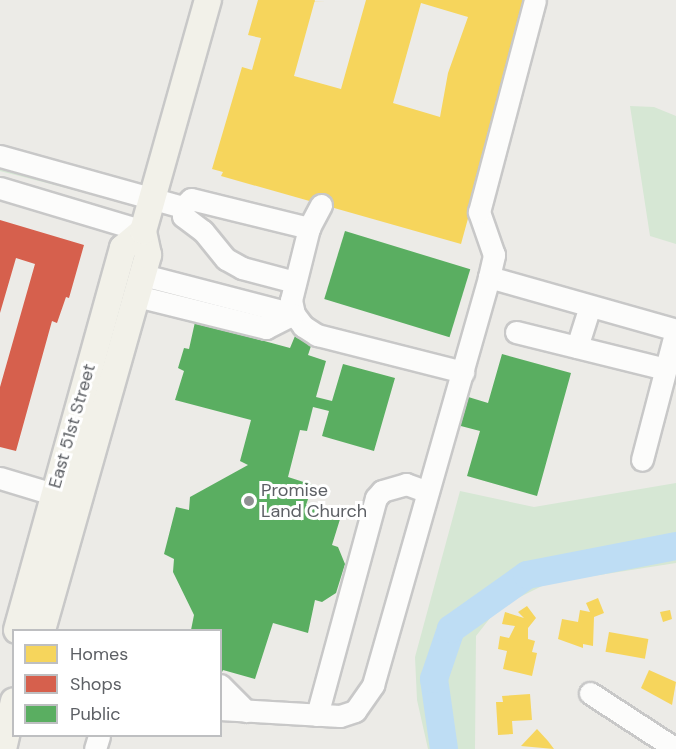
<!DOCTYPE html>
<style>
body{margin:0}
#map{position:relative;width:676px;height:749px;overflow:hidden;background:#ecebe7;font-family:"DM Sans",sans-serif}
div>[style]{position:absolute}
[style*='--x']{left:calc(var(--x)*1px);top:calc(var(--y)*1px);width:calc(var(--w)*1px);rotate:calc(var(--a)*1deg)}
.green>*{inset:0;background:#d6e7d4}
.homes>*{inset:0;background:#f6d55c;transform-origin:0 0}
.shops>*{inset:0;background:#d6604d}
.public>*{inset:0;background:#5aae61;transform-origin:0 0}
.river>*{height:28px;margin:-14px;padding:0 14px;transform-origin:14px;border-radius:14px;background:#beddf4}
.roads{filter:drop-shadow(2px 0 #c8c8c8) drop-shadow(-2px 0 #c8c8c8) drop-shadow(0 2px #c8c8c8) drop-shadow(0 -2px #c8c8c8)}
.minor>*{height:21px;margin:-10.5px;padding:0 10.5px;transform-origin:10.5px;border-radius:10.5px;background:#fcfcfb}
.major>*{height:26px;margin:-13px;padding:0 13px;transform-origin:13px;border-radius:13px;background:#f2f1e9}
.dots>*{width:16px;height:16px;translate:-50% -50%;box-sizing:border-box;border:3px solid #fff;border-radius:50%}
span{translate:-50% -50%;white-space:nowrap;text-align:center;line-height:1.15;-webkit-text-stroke:6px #fff;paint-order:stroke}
.street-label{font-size:18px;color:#5d6065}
.poi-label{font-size:18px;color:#5d6065}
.left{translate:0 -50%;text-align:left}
.legend{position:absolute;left:12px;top:629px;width:210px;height:108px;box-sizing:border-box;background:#fff;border:2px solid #bebfc1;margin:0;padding:8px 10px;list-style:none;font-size:18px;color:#5d6065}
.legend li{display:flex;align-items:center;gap:12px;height:30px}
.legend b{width:30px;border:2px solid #bebfc1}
</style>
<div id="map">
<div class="green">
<i style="clip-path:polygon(630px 106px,654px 107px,676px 116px,676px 244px,650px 236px)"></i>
<i style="clip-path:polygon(0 165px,105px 196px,105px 198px,0 171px)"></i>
<i style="clip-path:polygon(676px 483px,676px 563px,548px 583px,498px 608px,476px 636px,475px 749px,428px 749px,417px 700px,415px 657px,460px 491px,534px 507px)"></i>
</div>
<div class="homes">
<i style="clip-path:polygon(evenodd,258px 0,315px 0,294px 76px,341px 89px,366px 0,528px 0,461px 244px,221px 176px,223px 172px,212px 169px,242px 67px,252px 70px,261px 38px,248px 35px,258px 0,421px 3px,468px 17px,448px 73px,440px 117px,393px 103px,421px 3px)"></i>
<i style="clip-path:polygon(598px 598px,604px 613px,594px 617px,593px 646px,583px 644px,583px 648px,558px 639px,562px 619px,578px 622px,580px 610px,590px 612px,586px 603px)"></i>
<i style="clip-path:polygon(527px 606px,536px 618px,528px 628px,528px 639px,535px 641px,532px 652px,537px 653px,532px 676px,503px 669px,507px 651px,498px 649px,500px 636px,509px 638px,515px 626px,502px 624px,505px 612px,524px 618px,518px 612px)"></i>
<i style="clip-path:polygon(670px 610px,672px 619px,663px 622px,660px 612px)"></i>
<i style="left:609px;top:632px;width:40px;height:20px;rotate:10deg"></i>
<i style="clip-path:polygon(649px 670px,676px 682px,672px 705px,641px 688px)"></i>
<i style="clip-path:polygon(530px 694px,532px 720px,512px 721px,513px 734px,498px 735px,496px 702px,503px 702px,502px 696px)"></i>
<i style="clip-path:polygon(537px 729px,548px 741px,554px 749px,521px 746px)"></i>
</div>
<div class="shops">
<i style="clip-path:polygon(0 220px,84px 245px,69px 298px,66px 297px,57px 323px,52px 321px,16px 451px,0 447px,0 387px,35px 264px,16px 258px,0 313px)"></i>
</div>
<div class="public">
<i style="left:345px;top:231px;width:131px;height:71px;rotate:17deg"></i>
<i style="clip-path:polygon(195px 322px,290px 348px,295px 336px,312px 343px,308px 355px,326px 361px,316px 397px,332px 401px,343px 364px,395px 378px,374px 451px,322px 436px,329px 411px,313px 407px,307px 431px,300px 430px,288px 477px,313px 485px,306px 505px,341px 516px,332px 545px,338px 547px,345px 564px,336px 593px,322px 602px,315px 600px,308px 633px,273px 623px,255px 679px,223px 670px,220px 676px,220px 630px,191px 630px,194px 615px,173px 572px,174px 559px,164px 554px,176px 507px,189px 510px,190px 497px,248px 465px,240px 461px,251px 420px,175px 400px,184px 371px,178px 368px,184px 348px,189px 349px)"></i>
<i style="clip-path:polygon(502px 354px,571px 373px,537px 496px,467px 476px,480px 431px,457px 425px,465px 396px,488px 403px)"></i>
</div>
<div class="river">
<i style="--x:444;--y:749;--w:71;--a:-98.1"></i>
<i style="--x:434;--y:679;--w:53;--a:-71.2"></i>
<i style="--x:451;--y:629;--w:93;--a:-35.4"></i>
<i style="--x:527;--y:575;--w:152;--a:-11"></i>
</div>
<div class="roads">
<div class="minor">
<i style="--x:0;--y:156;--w:190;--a:15.6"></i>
<i style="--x:0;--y:188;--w:149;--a:16.7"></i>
<i style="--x:321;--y:205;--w:26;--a:118"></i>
<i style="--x:309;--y:228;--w:74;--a:104"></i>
<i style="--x:291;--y:300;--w:14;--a:78"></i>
<i style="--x:294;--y:314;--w:15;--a:53"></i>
<i style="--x:303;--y:326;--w:17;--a:33"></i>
<i style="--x:317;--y:335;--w:151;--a:14.2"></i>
<i style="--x:183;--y:207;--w:9;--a:90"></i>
<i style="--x:183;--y:216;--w:25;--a:37"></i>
<i style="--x:203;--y:231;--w:36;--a:51"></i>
<i style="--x:226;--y:259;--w:18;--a:29"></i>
<i style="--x:242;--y:268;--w:55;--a:14.8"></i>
<i style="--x:183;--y:207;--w:11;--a:-45"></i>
<i style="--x:191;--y:199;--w:122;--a:13.8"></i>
<i style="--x:143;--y:275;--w:156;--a:14.5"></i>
<i style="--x:489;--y:277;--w:194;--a:15.8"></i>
<i style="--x:676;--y:330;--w:134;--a:104.7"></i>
<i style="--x:137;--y:296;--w:133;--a:13.9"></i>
<i style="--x:266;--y:328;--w:31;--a:-27"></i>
<i style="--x:516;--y:332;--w:154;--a:13.9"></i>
<i style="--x:577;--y:347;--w:43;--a:-72.4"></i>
<i style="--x:0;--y:478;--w:55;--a:16.8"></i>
<i style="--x:220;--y:685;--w:37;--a:45"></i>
<i style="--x:590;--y:693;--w:103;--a:33.1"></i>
<i style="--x:220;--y:709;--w:120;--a:3.3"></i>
<i style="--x:340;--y:716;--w:16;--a:-18"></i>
<i style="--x:355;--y:711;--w:32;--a:-55"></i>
<i style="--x:373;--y:685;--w:424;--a:-74.1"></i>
<i style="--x:489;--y:277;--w:23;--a:-77"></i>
<i style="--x:494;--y:255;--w:46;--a:-109.2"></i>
<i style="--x:479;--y:212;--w:219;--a:-75.2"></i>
<i style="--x:317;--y:715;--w:225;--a:-74.8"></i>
<i style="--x:376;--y:498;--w:9;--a:-49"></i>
<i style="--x:382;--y:491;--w:25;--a:-16"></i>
<i style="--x:406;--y:484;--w:23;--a:20"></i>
<i style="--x:95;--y:749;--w:14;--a:-73"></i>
</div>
<div class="major">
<i style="--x:17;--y:630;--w:396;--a:-74.5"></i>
<i style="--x:123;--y:248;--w:26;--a:-40"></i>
<i style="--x:42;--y:630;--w:390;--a:-74.2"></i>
<i style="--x:148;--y:255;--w:25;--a:-102"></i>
<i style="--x:143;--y:231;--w:240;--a:-74.3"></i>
<i style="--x:3;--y:749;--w:49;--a:-77.1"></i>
</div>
</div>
<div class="dots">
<i style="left:249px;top:501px;background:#8f9192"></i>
</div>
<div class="street-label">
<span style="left:72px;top:426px;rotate:-74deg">East 51st Street</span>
</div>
<div class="poi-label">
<span class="left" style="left:261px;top:501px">Promise<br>Land Church</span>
</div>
<ul class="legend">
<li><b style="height:16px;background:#f6d55c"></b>Homes</li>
<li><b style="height:16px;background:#d6604d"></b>Shops</li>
<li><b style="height:16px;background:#5aae61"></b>Public</li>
</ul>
</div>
